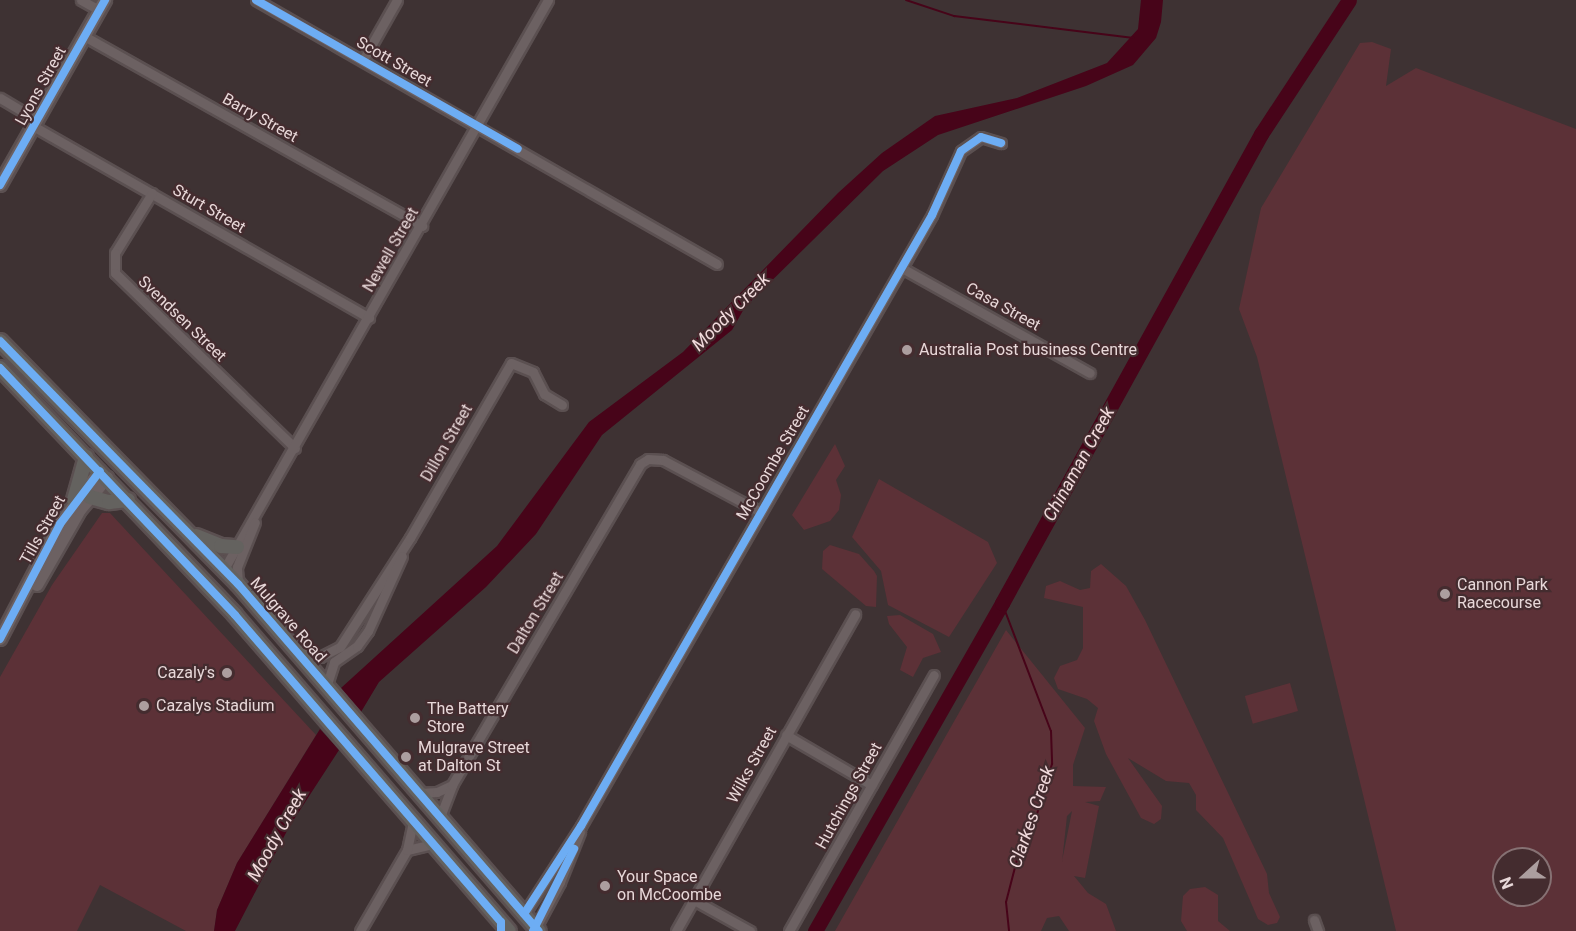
<!DOCTYPE html>
<style>
body{margin:0}
#map{position:relative;width:1576px;height:931px;overflow:hidden;background:#3e3233;font-family:Roboto,sans-serif}
div>[style]{position:absolute}
[style*='--x']{left:calc(var(--x)*1px);top:calc(var(--y)*1px);width:calc(var(--w)*1px);rotate:calc(var(--a)*1deg)}
.green>*{inset:0;background:#5c3137;transform-origin:0 0}
.water>*{inset:0;background:#470419}
.stream>*{height:2px;margin:-1px;padding:0 1px;transform-origin:1px;border-radius:1px;background:#470419}
.river>*{height:15px;margin:-7.5px;padding:0 7.5px;transform-origin:7.5px;border-radius:7.5px;background:#470419}
.roads{filter:drop-shadow(2px 0 #5b5051) drop-shadow(-2px 0 #5b5051) drop-shadow(0 2px #5b5051) drop-shadow(0 -2px #5b5051)}
.street>*{height:9px;margin:-4.5px;padding:0 4.5px;transform-origin:4.5px;border-radius:4.5px;background:#6c6162}
.secondary>*{height:12px;margin:-6px;padding:0 6px;transform-origin:6px;border-radius:6px;background:#6c6162}
.primary>*{height:14px;margin:-7px;padding:0 7px;transform-origin:7px;border-radius:7px;background:#64625f}
.cycleway>*{height:8px;margin:-4px;padding:0 4px;transform-origin:4px;border-radius:4px;background:#6dadf4}
.dots>*{width:16px;height:16px;translate:-50% -50%;box-sizing:border-box;border:3px solid #442c2f;border-radius:50%}
span{translate:-50% -50%;white-space:nowrap;text-align:center;line-height:1.15;-webkit-text-stroke:4.5px #442c2f;paint-order:stroke}
.street-label{font-size:16px;color:#e8d8d9}
.poi-label{font-size:16px;color:#e8d8d9}
.left{translate:0 -50%;text-align:left}
.right{translate:-100% -50%;text-align:right}
.water-label{font-size:18px;color:#f1dadc;font-style:italic}
.north{position:absolute;left:1492px;top:847px;width:60px;height:60px;box-sizing:border-box;background:#442c2f;border:2px solid #867173;border-radius:50%;rotate:249deg;font-size:16px;font-weight:700;line-height:24px;text-align:center;color:#e8d8d9}
.north::after{content:'';display:block;margin:auto;width:21px;height:27px;background:#ac9e9f;clip-path:polygon(50% 0,100% 100%,50% 72%,0 100%)}
</style>
<div id="map">
<div class="green">
<i style="clip-path:polygon(evenodd,1372px 42px,1391px 49px,1386px 86px,1416px 68px,1576px 129px,1576px 931px,1396px 931px,1257px 357px,1239px 309px,1261px 208px,1360px 43px,1372px 42px,1504px 859px,1540px 859px,1540px 895px,1504px 895px,1504px 859px)"></i>
<i style="clip-path:polygon(835px 444px,845px 466px,836px 480px,841px 495px,839px 510px,830px 521px,804px 530px,792px 515px)"></i>
<i style="clip-path:polygon(879px 479px,988px 542px,997px 563px,949px 637px,888px 605px,881px 571px,852px 537px)"></i>
<i style="clip-path:polygon(102px 513px,110px 513px,316px 735px,237px 863px,217px 910px,214px 931px,186px 931px,100px 885px,77px 931px,0 931px,0 677px,52px 585px)"></i>
<i style="clip-path:polygon(830px 545px,859px 554px,874px 571px,877px 576px,876px 607px,866px 606px,822px 569px,823px 551px)"></i>
<i style="clip-path:polygon(1101px 564px,1126px 586px,1145px 620px,1267px 874px,1269px 893px,1280px 917px,1277px 923px,1268px 925px,1258px 919px,1223px 838px,1196px 810px,1196px 795px,1189px 783px,1166px 781px,1128px 758px,1162px 806px,1161px 819px,1154px 824px,1141px 818px,1106px 754px,1094px 721px,1098px 708px,1087px 699px,1058px 689px,1054px 678px,1060px 666px,1077px 660px,1083px 648px,1083px 607px,1044px 598px,1046px 586px,1060px 581px,1080px 590px,1090px 588px,1091px 571px)"></i>
<i style="clip-path:polygon(900px 615px,933px 634px,941px 652px,923px 658px,913px 677px,900px 670px,907px 647px,889px 624px,887px 616px)"></i>
<i style="clip-path:polygon(evenodd,1006px 630px,1085px 728px,1073px 765px,1073px 786px,1106px 787px,1100px 801px,1085px 802px,1099px 806px,1085px 878px,1074px 876px,1088px 893px,1106px 904px,1116px 931px,1069px 931px,1059px 916px,1047px 918px,1041px 931px,835px 931px,1006px 630px,1072px 811px,1062px 861px,1062px 862px,1067px 816px,1072px 811px)"></i>
<i style="left:1290px;top:683px;width:29px;height:47px;rotate:74deg"></i>
<i style="clip-path:polygon(1205px 887px,1218px 895px,1218px 921px,1230px 931px,1187px 931px,1181px 921px,1183px 896px,1190px 889px)"></i>
</div>
<div class="water">
<i style="clip-path:polygon(1141px 0,1163px 0,1161px 22px,1156px 38px,1133px 65px,1086px 86px,938px 135px,883px 171px,745px 307px,732px 330px,602px 435px,536px 534px,486px 587px,379px 682px,361px 712px,341px 688px,497px 546px,589px 422px,683px 352px,838px 193px,882px 153px,935px 116px,1017px 98px,1107px 63px,1138px 29px)"></i>
<i style="clip-path:polygon(320px 729px,339px 750px,289px 827px,235px 931px,214px 931px,217px 910px,237px 863px)"></i>
</div>
<div class="stream">
<i style="--x:906;--y:0;--w:51;--a:18.4"></i>
<i style="--x:954;--y:16;--w:181;--a:7"></i>
<i style="--x:1002;--y:603;--w:137;--a:69.1"></i>
<i style="--x:1051;--y:731;--w:33;--a:88"></i>
<i style="--x:1052;--y:764;--w:52;--a:106.7"></i>
<i style="--x:1037;--y:814;--w:38;--a:117"></i>
<i style="--x:1020;--y:848;--w:56;--a:104.5"></i>
<i style="--x:1006;--y:902;--w:29;--a:84"></i>
</div>
<div class="river">
<i style="--x:815;--y:931;--w:378;--a:-60.3"></i>
<i style="--x:1002;--y:603;--w:536;--a:-61.09"></i>
<i style="--x:1261;--y:134;--w:160;--a:-56.7"></i>
</div>
<div class="roads">
<div class="street">
<i style="--x:81;--y:0;--w:21;--a:29"></i>
<i style="--x:256;--y:0;--w:531;--a:29.8"></i>
<i style="--x:84;--y:36;--w:388;--a:29.3"></i>
<i style="--x:363;--y:60;--w:69;--a:-60.5"></i>
<i style="--x:0;--y:98;--w:43;--a:30.7"></i>
<i style="--x:33;--y:126;--w:387;--a:29.7"></i>
<i style="--x:152;--y:193;--w:70;--a:121.7"></i>
<i style="--x:115;--y:253;--w:20;--a:90"></i>
<i style="--x:115;--y:273;--w:251;--a:44.2"></i>
<i style="--x:902;--y:268;--w:215;--a:29.2"></i>
<i style="--x:224;--y:569;--w:655;--a:-60.34"></i>
<i style="--x:238;--y:583;--w:16;--a:-94"></i>
<i style="--x:237;--y:567;--w:48;--a:-68.2"></i>
<i style="--x:299;--y:651;--w:22;--a:16"></i>
<i style="--x:320;--y:657;--w:22;--a:-27"></i>
<i style="--x:340;--y:647;--w:130;--a:-57.3"></i>
<i style="--x:410;--y:538;--w:202;--a:-60"></i>
<i style="--x:511;--y:363;--w:24;--a:22"></i>
<i style="--x:533;--y:372;--w:25;--a:63"></i>
<i style="--x:544;--y:394;--w:21;--a:31"></i>
<i style="--x:327;--y:684;--w:23;--a:-72"></i>
<i style="--x:334;--y:662;--w:28;--a:-35"></i>
<i style="--x:357;--y:646;--w:19;--a:-54"></i>
<i style="--x:368;--y:631;--w:82;--a:-65.6"></i>
<i style="--x:786;--y:735;--w:99;--a:30.2"></i>
<i style="--x:419;--y:793;--w:18;--a:-3"></i>
<i style="--x:437;--y:792;--w:17;--a:-25"></i>
<i style="--x:440;--y:817;--w:34;--a:-69"></i>
<i style="--x:452;--y:785;--w:372;--a:-59.6"></i>
<i style="--x:640;--y:464;--w:9;--a:-32"></i>
<i style="--x:648;--y:459;--w:15;--a:4"></i>
<i style="--x:663;--y:460;--w:111;--a:28"></i>
<i style="--x:407;--y:850;--w:27;--a:-13"></i>
<i style="--x:694;--y:900;--w:64;--a:29"></i>
<i style="--x:524;--y:914;--w:105;--a:-57.1"></i>
<i style="--x:581;--y:826;--w:705;--a:-60.12"></i>
<i style="--x:932;--y:215;--w:70;--a:-65.6"></i>
<i style="--x:961;--y:151;--w:24;--a:-35"></i>
<i style="--x:981;--y:137;--w:21;--a:17"></i>
<i style="--x:1314;--y:920;--w:12;--a:70"></i>
<i style="--x:536;--y:927;--w:51;--a:-61.9"></i>
<i style="--x:560;--y:882;--w:54;--a:-68.2"></i>
<i style="--x:360;--y:931;--w:94;--a:-59.9"></i>
<i style="--x:407;--y:850;--w:29;--a:-78"></i>
<i style="--x:676;--y:931;--w:364;--a:-60.5"></i>
<i style="--x:789;--y:931;--w:294;--a:-60.5"></i>
</div>
<div class="secondary">
<i style="--x:0;--y:185;--w:213;--a:-60.4"></i>
<i style="--x:37;--y:585;--w:86;--a:-60.2"></i>
<i style="--x:80;--y:510;--w:42;--a:-49.8"></i>
<i style="--x:0;--y:639;--w:130;--a:-62.4"></i>
<i style="--x:60;--y:524;--w:66;--a:-53"></i>
</div>
<div class="primary">
<i style="--x:0;--y:341;--w:340;--a:45.6"></i>
<i style="--x:238;--y:584;--w:459;--a:49.1"></i>
<i style="--x:0;--y:368;--w:341;--a:46.4"></i>
<i style="--x:235;--y:615;--w:418;--a:49.1"></i>
<i style="--x:90;--y:497;--w:20;--a:15"></i>
<i style="--x:109;--y:502;--w:19;--a:-6"></i>
<i style="--x:74;--y:500;--w:45;--a:-74.4"></i>
<i style="--x:196;--y:536;--w:27;--a:22"></i>
<i style="--x:221;--y:546;--w:16;--a:4"></i>
</div>
</div>
<div class="cycleway">
<i style="--x:256;--y:0;--w:301;--a:29.6"></i>
<i style="--x:0;--y:185;--w:213;--a:-60.4"></i>
<i style="--x:0;--y:341;--w:340;--a:45.6"></i>
<i style="--x:238;--y:584;--w:459;--a:49.1"></i>
<i style="--x:0;--y:368;--w:341;--a:46.4"></i>
<i style="--x:235;--y:615;--w:406;--a:49.1"></i>
<i style="--x:501;--y:922;--w:9;--a:90"></i>
<i style="--x:0;--y:639;--w:130;--a:-62.4"></i>
<i style="--x:60;--y:524;--w:66;--a:-53"></i>
<i style="--x:524;--y:914;--w:105;--a:-57.1"></i>
<i style="--x:581;--y:826;--w:705;--a:-60.12"></i>
<i style="--x:932;--y:215;--w:70;--a:-65.6"></i>
<i style="--x:961;--y:151;--w:24;--a:-35"></i>
<i style="--x:981;--y:137;--w:21;--a:17"></i>
<i style="--x:533;--y:931;--w:92;--a:-63.4"></i>
</div>
<div class="dots">
<i style="left:907px;top:350px;background:#ac9e9f"></i>
<i style="left:1445px;top:594px;background:#ac9e9f"></i>
<i style="left:227px;top:673px;background:#ac9e9f"></i>
<i style="left:144px;top:706px;background:#ac9e9f"></i>
<i style="left:415px;top:718px;background:#ac9e9f"></i>
<i style="left:406px;top:757px;background:#ac9e9f"></i>
<i style="left:605px;top:886px;background:#ac9e9f"></i>
</div>
<div class="street-label">
<span style="left:394px;top:62px;rotate:30deg">Scott Street</span>
<span style="left:41px;top:86px;rotate:-61deg">Lyons Street</span>
<span style="left:260px;top:118px;rotate:29deg">Barry Street</span>
<span style="left:209px;top:209px;rotate:30deg">Sturt Street</span>
<span style="left:391px;top:250px;rotate:-60deg">Newell Street</span>
<span style="left:1003px;top:307px;rotate:29deg">Casa Street</span>
<span style="left:182px;top:319px;rotate:44deg">Svendsen Street</span>
<span style="left:447px;top:443px;rotate:-60deg">Dillon Street</span>
<span style="left:773px;top:463px;rotate:-60deg">McCoombe Street</span>
<span style="left:43px;top:530px;rotate:-61deg">Tills Street</span>
<span style="left:536px;top:613px;rotate:-59deg">Dalton Street</span>
<span style="left:288px;top:620px;rotate:49deg">Mulgrave Road</span>
<span style="left:752px;top:765px;rotate:-61deg">Wilks Street</span>
<span style="left:849px;top:796px;rotate:-61deg">Hutchings Street</span>
</div>
<div class="poi-label">
<span class="left" style="left:919px;top:350px">Australia Post business Centre</span>
<span class="left" style="left:1457px;top:594px">Cannon Park<br>Racecourse</span>
<span class="right" style="left:215px;top:673px">Cazaly's</span>
<span class="left" style="left:156px;top:706px">Cazalys Stadium</span>
<span class="left" style="left:427px;top:718px">The Battery<br>Store</span>
<span class="left" style="left:418px;top:757px">Mulgrave Street<br>at Dalton St</span>
<span class="left" style="left:617px;top:886px">Your Space<br>on McCoombe</span>
</div>
<div class="water-label">
<span style="left:731px;top:312px;rotate:-45deg">Moody Creek</span>
<span style="left:1079px;top:464px;rotate:-61deg">Chinaman Creek</span>
<span style="left:1032px;top:817px;rotate:-71deg">Clarkes Creek</span>
<span style="left:277px;top:835px;rotate:-61deg">Moody Creek</span>
</div>
<div class="north">N</div>
</div>
